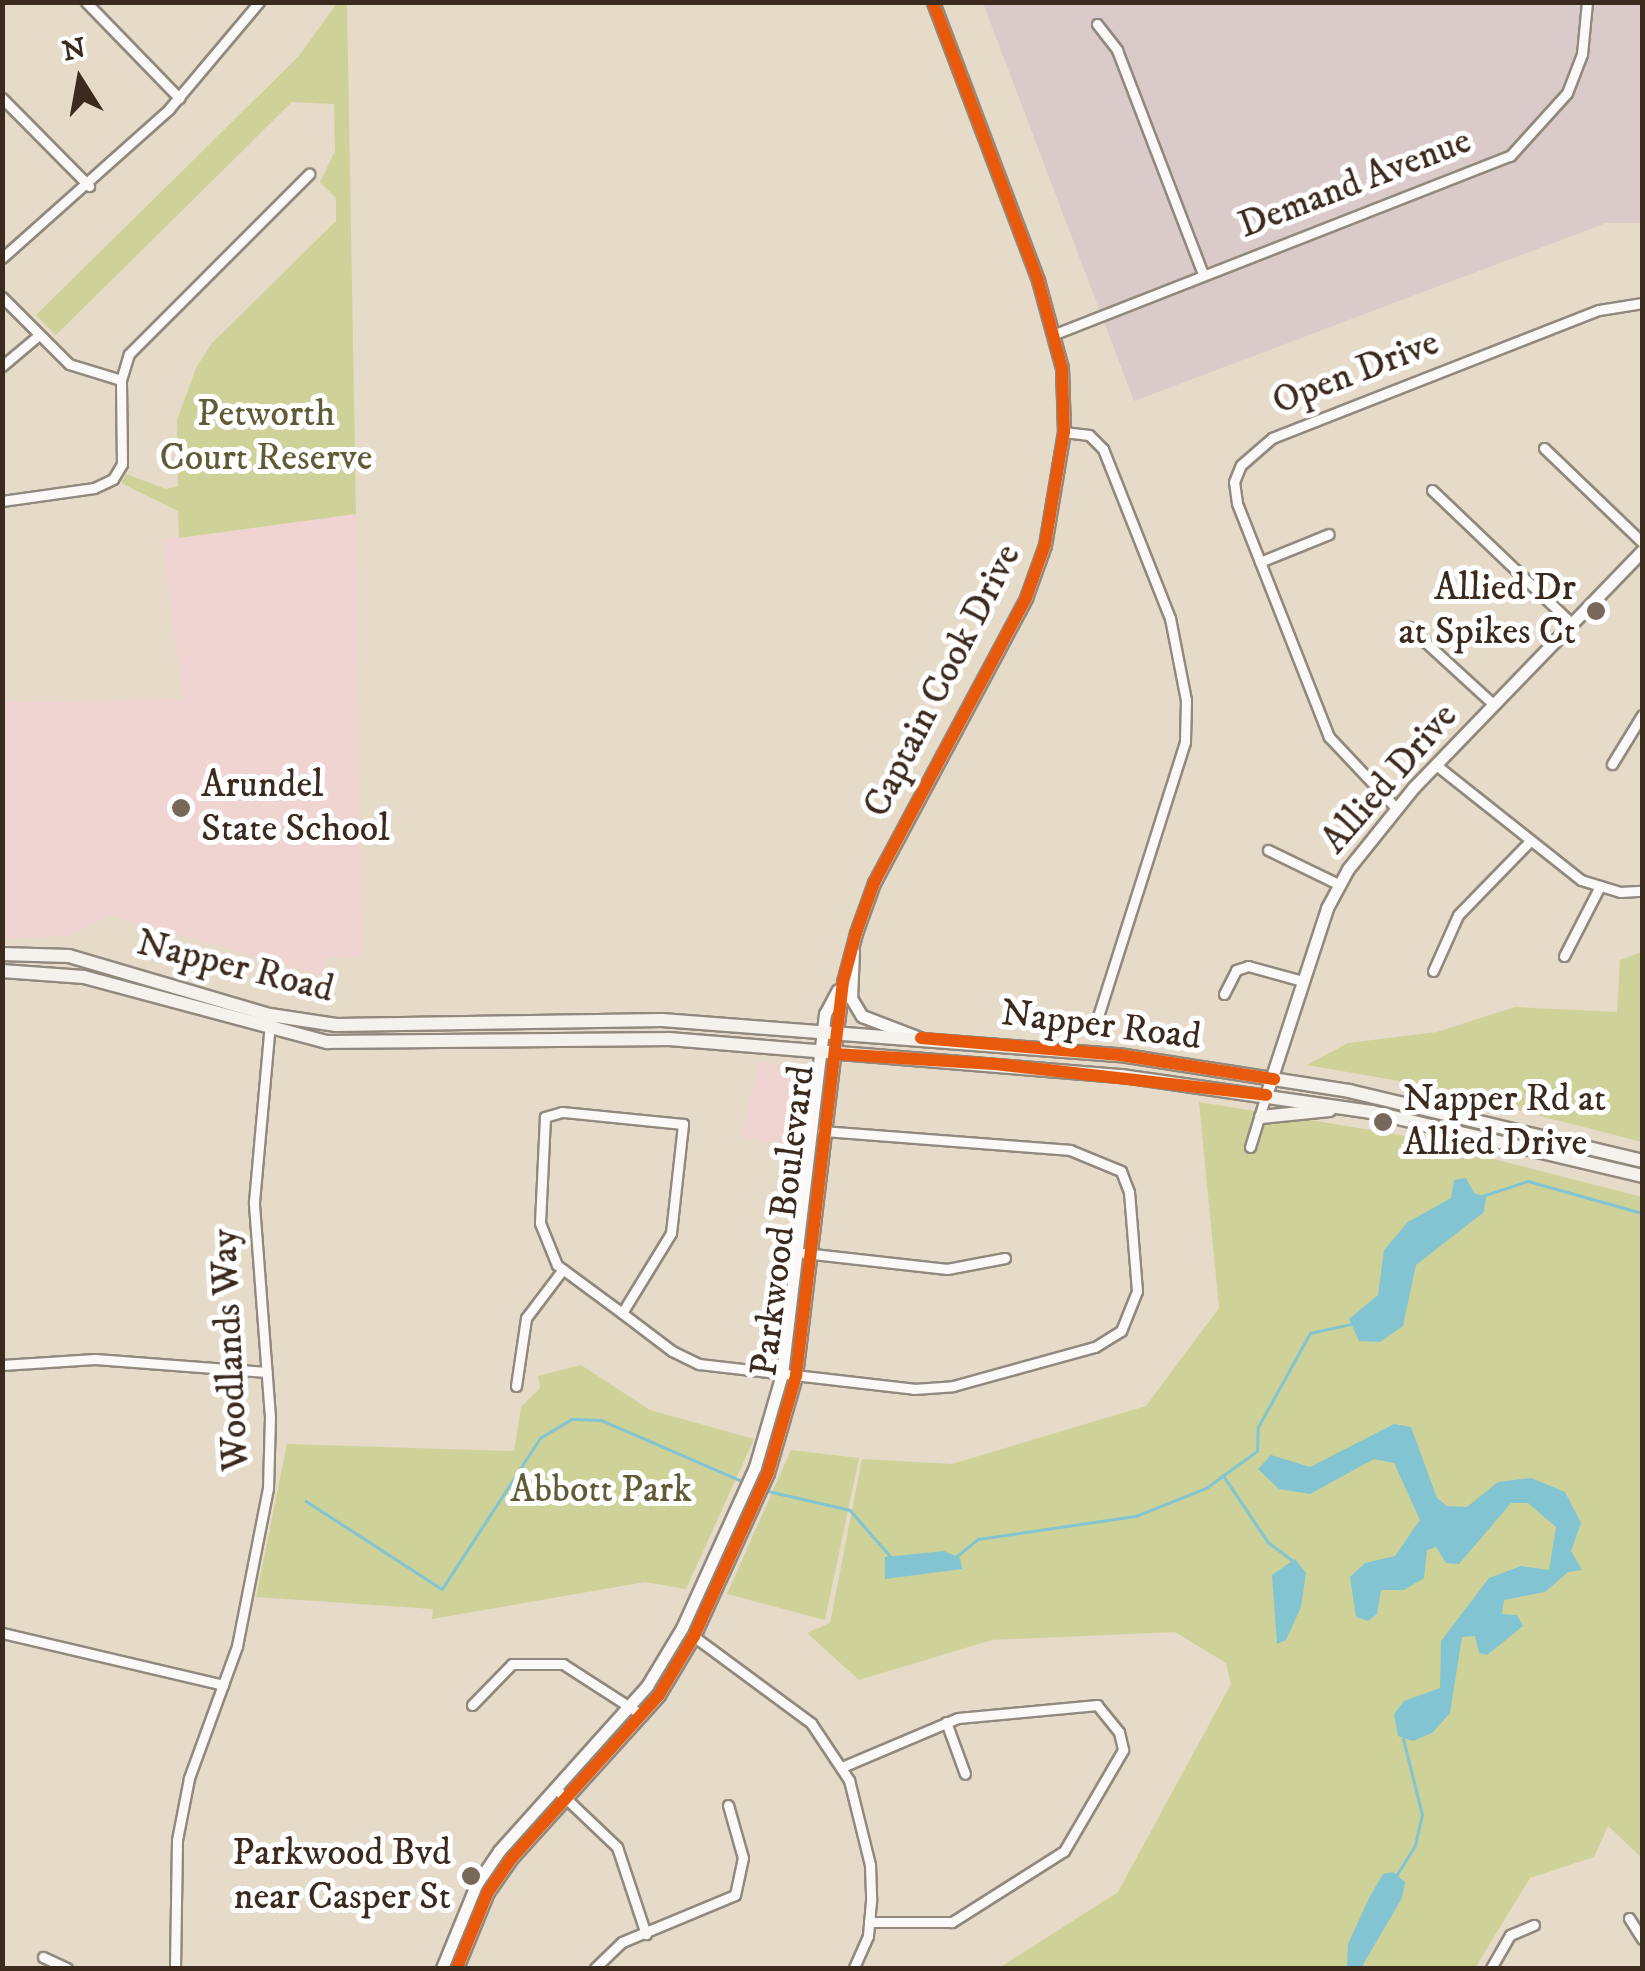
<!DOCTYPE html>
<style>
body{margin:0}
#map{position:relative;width:1645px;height:1971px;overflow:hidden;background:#e6dac9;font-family:"IM FELL DW Pica",serif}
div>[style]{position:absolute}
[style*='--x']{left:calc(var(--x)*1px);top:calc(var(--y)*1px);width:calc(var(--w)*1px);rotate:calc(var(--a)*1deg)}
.built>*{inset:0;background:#efd4d1;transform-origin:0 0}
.industrial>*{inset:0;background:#dacac9}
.green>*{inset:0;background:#ced298}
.water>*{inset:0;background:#82c4d1}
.stream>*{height:2.5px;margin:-1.25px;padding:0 1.25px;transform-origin:1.25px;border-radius:1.25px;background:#82c4d1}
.roads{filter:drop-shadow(2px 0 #91897e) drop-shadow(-2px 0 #91897e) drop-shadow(0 2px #91897e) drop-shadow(0 -2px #91897e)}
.minor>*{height:9px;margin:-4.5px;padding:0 4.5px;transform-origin:4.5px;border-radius:4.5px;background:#fbf9f7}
.tertiary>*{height:11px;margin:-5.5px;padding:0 5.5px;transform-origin:5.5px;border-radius:5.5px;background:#fbf9f7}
.secondary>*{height:12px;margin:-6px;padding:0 6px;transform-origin:6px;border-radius:6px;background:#f5f1ec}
.cycleway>*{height:12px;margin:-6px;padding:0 6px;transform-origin:6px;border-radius:6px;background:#e8590c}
.dots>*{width:28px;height:28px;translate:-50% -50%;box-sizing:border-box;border:5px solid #fff;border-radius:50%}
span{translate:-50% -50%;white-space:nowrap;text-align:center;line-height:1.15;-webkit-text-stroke:10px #fff;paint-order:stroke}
.street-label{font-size:38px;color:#3b2a1e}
.park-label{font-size:38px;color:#615b36}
.poi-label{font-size:38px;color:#3b2a1e}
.right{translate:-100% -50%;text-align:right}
.left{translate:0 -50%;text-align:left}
.frame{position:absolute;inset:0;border:5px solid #3b2a1e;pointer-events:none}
.north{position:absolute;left:30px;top:30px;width:100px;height:100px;-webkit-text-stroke:8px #fff;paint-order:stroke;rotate:349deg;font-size:28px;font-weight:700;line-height:40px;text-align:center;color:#3b2a1e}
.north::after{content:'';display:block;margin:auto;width:35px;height:45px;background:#3b2a1e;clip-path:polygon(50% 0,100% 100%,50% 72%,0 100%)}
</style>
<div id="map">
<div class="built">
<i style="clip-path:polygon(356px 514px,362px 956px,325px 958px,323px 976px,110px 915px,70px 936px,3px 938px,2px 702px,183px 699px,162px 540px)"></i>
<i style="left:759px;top:1061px;width:50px;height:77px;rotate:13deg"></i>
</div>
<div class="industrial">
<i style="clip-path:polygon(983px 3px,1642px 3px,1642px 223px,1606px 223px,1134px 401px)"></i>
</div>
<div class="green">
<i style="clip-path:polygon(337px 3px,347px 3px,356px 514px,179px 538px,178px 511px,121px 483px,126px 474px,166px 489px,178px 486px,177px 420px,196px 368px,212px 343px,336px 221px,336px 198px,320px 182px,335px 151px,334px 104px,292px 102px,56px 335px,36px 315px,299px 56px)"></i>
<i style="clip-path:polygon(1642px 952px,1642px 1142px,1411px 1083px,1307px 1065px,1348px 1043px,1437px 1032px,1515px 1007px,1617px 1012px,1620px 960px)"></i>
<i style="clip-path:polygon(1199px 1102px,1401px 1135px,1642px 1197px,1642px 1858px,1608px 1826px,1594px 1857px,1530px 1878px,1475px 1968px,999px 1968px,1118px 1892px,1231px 1684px,1226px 1663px,1175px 1632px,992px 1640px,859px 1680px,807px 1633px,830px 1623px,862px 1459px,952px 1464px,1146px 1406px,1219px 1308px)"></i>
<i style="clip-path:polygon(581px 1365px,650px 1410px,754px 1439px,686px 1589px,645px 1582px,432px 1619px,433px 1609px,256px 1597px,287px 1444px,514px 1451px,521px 1407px,540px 1388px,538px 1376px)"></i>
<i style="clip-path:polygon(791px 1450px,859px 1458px,825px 1620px,727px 1594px)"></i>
</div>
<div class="water">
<i style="clip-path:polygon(1466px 1178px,1474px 1193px,1486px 1197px,1484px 1212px,1416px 1265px,1403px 1326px,1380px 1342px,1359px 1341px,1349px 1319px,1378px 1295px,1384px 1250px,1408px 1222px,1451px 1198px,1454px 1180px)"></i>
<i style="clip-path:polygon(1394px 1424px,1411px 1427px,1437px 1498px,1447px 1506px,1467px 1507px,1498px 1482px,1531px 1478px,1565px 1492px,1581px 1523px,1571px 1551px,1582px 1570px,1568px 1572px,1545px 1592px,1504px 1600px,1502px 1614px,1517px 1615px,1523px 1626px,1487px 1655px,1479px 1653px,1475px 1636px,1462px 1637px,1450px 1713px,1432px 1733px,1413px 1741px,1398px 1736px,1394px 1714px,1404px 1701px,1440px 1688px,1441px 1641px,1489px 1578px,1521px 1566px,1549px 1570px,1556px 1527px,1528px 1503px,1511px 1503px,1459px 1564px,1446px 1563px,1436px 1547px,1427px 1550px,1424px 1578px,1404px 1590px,1381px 1590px,1377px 1614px,1368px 1621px,1356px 1617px,1350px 1577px,1365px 1563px,1395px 1556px,1420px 1520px,1394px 1463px,1374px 1459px,1310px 1494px,1279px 1489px,1258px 1469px,1271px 1455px,1310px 1467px)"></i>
<i style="clip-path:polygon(944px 1551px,960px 1558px,962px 1569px,885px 1579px,885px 1557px)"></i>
<i style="clip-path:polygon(1295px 1559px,1306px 1573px,1301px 1607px,1286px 1640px,1277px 1644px,1272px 1575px)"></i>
<i style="clip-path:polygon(1393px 1872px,1405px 1882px,1402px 1898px,1361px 1968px,1347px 1968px,1348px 1944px,1370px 1896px,1383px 1874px)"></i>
</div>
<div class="stream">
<i style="--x:1479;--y:1197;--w:52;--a:-18.1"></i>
<i style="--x:1528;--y:1181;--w:118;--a:15.7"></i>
<i style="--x:1223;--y:1475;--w:81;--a:56.1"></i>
<i style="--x:1268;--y:1542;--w:30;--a:37"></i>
<i style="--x:764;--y:1490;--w:88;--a:13.1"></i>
<i style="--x:850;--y:1510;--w:62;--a:48.9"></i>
<i style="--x:306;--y:1501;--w:162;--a:32.9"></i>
<i style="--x:442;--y:1589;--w:180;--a:-57"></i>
<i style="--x:540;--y:1438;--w:37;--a:-31"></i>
<i style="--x:572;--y:1419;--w:29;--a:2"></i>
<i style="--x:601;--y:1420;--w:154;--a:23.4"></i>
<i style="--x:957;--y:1556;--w:27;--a:-39"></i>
<i style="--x:978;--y:1539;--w:160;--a:-8.3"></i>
<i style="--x:1136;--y:1516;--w:75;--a:-21.8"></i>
<i style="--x:1206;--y:1488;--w:63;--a:-36"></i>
<i style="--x:1257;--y:1451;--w:24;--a:-88"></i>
<i style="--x:1258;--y:1427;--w:107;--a:-61"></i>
<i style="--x:1310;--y:1333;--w:42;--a:-12.4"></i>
<i style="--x:1396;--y:1876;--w:36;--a:-58"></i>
<i style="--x:1415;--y:1845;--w:31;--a:-77"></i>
<i style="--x:1422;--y:1815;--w:78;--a:-104"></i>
</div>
<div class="roads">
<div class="minor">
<i style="--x:86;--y:2;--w:134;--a:45.9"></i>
<i style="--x:1097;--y:24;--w:33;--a:52"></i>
<i style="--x:1117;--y:50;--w:240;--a:69"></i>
<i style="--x:2;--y:98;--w:124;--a:45.3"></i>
<i style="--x:2;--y:258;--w:224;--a:-41.7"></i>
<i style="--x:169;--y:109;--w:140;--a:-49.9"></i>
<i style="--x:2;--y:297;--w:95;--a:45"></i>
<i style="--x:69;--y:364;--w:54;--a:17.1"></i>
<i style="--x:1055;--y:334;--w:489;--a:-21.4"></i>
<i style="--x:1510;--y:156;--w:85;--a:-47.9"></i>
<i style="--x:1567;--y:93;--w:42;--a:-69"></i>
<i style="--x:1582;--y:54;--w:52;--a:-84.5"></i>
<i style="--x:2;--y:366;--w:48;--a:-40"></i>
<i style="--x:1064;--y:432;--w:25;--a:7"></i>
<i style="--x:1089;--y:435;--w:20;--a:45"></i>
<i style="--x:1103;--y:449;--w:182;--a:68.4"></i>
<i style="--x:1170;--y:618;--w:84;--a:79"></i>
<i style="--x:1186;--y:700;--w:42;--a:91.4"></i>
<i style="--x:1185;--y:742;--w:287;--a:107.6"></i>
<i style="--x:1544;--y:448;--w:136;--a:43.8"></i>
<i style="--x:1432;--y:490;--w:194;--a:43.7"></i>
<i style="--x:2;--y:501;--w:93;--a:-8"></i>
<i style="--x:94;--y:488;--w:21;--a:-25"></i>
<i style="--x:113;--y:479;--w:17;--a:-59"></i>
<i style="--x:122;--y:464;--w:84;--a:-90.7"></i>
<i style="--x:121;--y:380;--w:27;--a:-73"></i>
<i style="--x:129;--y:354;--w:255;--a:-45"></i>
<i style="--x:1260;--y:562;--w:74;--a:-22.1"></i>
<i style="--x:1409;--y:627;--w:115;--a:42.5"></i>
<i style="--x:1612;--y:764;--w:57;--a:-58.5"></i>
<i style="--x:1436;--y:765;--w:185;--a:38.4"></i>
<i style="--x:1581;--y:880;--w:41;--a:17.1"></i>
<i style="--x:1620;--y:892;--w:22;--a:-3"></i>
<i style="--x:1396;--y:808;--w:98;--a:-133.3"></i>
<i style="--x:1329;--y:737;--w:251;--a:-111.5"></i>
<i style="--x:1237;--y:503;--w:21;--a:-98"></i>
<i style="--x:1234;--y:482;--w:18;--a:-68"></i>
<i style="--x:1241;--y:465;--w:41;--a:-41.1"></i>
<i style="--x:1272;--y:438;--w:351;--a:-21.4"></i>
<i style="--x:1599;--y:310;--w:44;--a:-9.2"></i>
<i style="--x:1268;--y:850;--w:80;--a:25.9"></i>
<i style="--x:1564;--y:956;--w:79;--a:-62.8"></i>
<i style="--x:1433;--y:971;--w:61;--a:-65.9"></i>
<i style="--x:1458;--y:915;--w:100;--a:-45.8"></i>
<i style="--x:1224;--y:994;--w:27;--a:-63"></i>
<i style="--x:1236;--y:970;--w:13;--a:-18"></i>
<i style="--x:1248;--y:966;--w:57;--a:15.3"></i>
<i style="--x:1250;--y:1147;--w:54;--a:-72.9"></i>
<i style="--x:804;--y:1253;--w:144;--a:6.4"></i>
<i style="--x:947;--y:1269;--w:59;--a:-10.7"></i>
<i style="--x:622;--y:1313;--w:94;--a:-58.5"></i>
<i style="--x:671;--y:1233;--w:110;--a:-83.7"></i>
<i style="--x:683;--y:1124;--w:122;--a:-174.3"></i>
<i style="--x:562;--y:1112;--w:18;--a:164"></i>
<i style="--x:545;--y:1117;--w:106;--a:92.7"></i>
<i style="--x:540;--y:1223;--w:45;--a:68"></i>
<i style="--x:557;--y:1265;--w:81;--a:36.4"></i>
<i style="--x:622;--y:1313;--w:63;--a:37.2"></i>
<i style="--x:672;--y:1351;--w:30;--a:26"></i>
<i style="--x:699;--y:1364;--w:216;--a:6.6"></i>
<i style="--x:914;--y:1389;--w:39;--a:-4"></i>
<i style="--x:953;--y:1386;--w:147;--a:-15.4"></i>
<i style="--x:1095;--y:1347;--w:31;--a:-32"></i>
<i style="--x:1121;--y:1331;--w:43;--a:-68.2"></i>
<i style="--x:1137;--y:1291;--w:99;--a:-94.6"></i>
<i style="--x:1129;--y:1192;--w:22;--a:-111"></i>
<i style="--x:1121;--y:1171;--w:55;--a:-157.6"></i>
<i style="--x:1070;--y:1150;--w:248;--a:-175.6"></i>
<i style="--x:2;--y:1365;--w:93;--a:-3.7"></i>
<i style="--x:95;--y:1359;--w:172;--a:4.3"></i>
<i style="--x:516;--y:1386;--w:69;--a:-81.6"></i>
<i style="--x:526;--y:1318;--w:61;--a:-52.9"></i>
<i style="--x:2;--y:1633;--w:227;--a:13.2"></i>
<i style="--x:692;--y:1635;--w:148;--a:36.5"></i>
<i style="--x:811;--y:1723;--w:69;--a:56.3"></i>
<i style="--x:849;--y:1780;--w:88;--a:76.1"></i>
<i style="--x:870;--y:1865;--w:36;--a:88"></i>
<i style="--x:871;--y:1901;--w:35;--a:95"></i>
<i style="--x:868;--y:1936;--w:35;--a:114"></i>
<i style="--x:472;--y:1705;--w:57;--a:-45.7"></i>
<i style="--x:512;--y:1664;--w:51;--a:0"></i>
<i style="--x:563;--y:1664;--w:94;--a:32.8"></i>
<i style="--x:946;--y:1722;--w:55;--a:69.9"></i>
<i style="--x:842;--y:1767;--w:126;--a:-22.9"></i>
<i style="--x:958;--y:1718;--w:140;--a:-5.3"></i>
<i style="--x:1097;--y:1705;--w:35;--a:51"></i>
<i style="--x:1119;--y:1732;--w:18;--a:77"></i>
<i style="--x:1123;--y:1750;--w:117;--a:120.3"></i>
<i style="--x:1064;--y:1851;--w:133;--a:147.6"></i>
<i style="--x:952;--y:1922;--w:83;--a:180"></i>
<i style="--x:555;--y:1788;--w:86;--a:43.6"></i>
<i style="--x:617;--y:1847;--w:92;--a:71.6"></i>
<i style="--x:1629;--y:1918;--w:25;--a:58"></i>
<i style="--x:43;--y:1957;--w:26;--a:25"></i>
<i style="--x:175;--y:1968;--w:128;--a:-89.1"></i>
<i style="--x:177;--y:1840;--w:63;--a:-79"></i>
<i style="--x:189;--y:1778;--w:140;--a:-70"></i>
<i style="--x:237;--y:1646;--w:161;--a:-78.9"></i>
<i style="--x:268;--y:1488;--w:71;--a:-88.4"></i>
<i style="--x:270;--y:1417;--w:216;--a:-94.3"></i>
<i style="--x:254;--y:1202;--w:182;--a:-84.9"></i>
<i style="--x:595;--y:1968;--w:37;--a:-44"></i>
<i style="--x:622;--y:1942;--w:122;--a:-22.6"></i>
<i style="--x:735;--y:1895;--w:38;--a:-78"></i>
<i style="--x:743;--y:1858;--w:55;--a:-105.8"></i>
<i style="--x:1491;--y:1968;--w:38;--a:-60"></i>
<i style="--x:1510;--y:1935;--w:26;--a:-23"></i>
</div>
<div class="tertiary">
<i style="--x:853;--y:951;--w:47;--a:92.4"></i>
<i style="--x:851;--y:998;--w:21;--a:59"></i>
<i style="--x:862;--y:1016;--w:62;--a:20.8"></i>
<i style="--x:1266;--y:1095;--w:197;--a:-71.9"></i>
<i style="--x:1327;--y:908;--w:44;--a:-61.7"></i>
<i style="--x:1348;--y:869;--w:105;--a:-51.2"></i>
<i style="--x:1414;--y:787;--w:328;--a:-46"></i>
<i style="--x:442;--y:1968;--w:90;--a:-67.7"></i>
<i style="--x:476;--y:1885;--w:41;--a:-55.9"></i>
<i style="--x:499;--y:1851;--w:222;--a:-48.1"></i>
<i style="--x:647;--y:1686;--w:68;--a:-58.9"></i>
<i style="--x:682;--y:1628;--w:177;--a:-65.6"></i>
<i style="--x:755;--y:1467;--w:97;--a:-73.8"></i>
<i style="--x:782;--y:1374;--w:363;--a:-83.2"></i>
<i style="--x:825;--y:1014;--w:27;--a:-62"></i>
<i style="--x:457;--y:1968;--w:82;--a:-67.8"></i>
<i style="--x:488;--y:1892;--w:39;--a:-55"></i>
<i style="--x:510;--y:1860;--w:222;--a:-47.9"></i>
<i style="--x:659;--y:1695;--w:69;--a:-59.3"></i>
<i style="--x:694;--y:1636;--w:179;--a:-65.6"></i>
<i style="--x:768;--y:1473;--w:101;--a:-73.9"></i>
<i style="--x:796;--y:1376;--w:397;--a:-83.2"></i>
<i style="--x:843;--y:982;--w:51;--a:-75.1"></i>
<i style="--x:856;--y:933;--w:53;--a:-70.2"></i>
<i style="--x:874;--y:883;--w:323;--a:-61.9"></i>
<i style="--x:1026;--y:598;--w:56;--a:-70.3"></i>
<i style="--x:1045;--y:545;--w:115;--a:-80.5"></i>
<i style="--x:1064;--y:432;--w:64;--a:-91.8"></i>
<i style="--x:1062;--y:368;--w:91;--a:-105.3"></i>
<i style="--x:1038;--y:280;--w:297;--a:-110.7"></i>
</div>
<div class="secondary">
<i style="--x:2;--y:954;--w:67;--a:1.7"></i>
<i style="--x:69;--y:956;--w:209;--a:16.4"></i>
<i style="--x:270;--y:1015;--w:67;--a:8.6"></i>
<i style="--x:336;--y:1025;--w:326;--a:-0.9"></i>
<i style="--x:662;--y:1020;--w:459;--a:4.4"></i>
<i style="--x:1120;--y:1055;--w:232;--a:8.9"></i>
<i style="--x:1349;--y:1091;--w:301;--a:13.4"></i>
<i style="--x:2;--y:971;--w:82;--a:4.2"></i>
<i style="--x:84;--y:977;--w:252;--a:15"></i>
<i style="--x:327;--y:1042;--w:342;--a:-0.5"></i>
<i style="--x:669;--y:1039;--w:455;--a:4.7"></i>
<i style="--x:1122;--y:1076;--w:253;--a:8.2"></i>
<i style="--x:1372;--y:1112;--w:277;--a:13.3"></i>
<i style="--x:1261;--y:1117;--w:69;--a:-5.8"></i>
</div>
</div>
<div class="cycleway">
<i style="--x:921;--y:1038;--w:200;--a:4.9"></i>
<i style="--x:1120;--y:1055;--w:156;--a:8.9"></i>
<i style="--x:835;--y:1054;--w:160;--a:3.6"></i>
<i style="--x:995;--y:1064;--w:273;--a:6.5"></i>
<i style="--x:457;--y:1968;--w:82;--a:-67.8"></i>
<i style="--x:488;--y:1892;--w:39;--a:-55"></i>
<i style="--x:510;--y:1860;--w:222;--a:-47.9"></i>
<i style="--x:659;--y:1695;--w:69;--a:-59.3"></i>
<i style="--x:694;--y:1636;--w:179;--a:-65.6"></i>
<i style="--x:768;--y:1473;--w:101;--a:-73.9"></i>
<i style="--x:796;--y:1376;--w:397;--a:-83.2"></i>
<i style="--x:843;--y:982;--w:51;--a:-75.1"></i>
<i style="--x:856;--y:933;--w:53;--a:-70.2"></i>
<i style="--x:874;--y:883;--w:323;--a:-61.9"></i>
<i style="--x:1026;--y:598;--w:56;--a:-70.3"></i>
<i style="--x:1045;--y:545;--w:115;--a:-80.5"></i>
<i style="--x:1064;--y:432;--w:64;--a:-91.8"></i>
<i style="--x:1062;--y:368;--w:91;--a:-105.3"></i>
<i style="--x:1038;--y:280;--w:297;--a:-110.7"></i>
</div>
<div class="dots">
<i style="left:1596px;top:611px;background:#77685a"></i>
<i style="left:181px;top:808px;background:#77685a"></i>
<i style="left:1383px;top:1122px;background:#77685a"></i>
<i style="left:471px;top:1876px;background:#77685a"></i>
</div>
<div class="street-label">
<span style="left:1355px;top:184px;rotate:-21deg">Demand Avenue</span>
<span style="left:1356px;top:373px;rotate:-21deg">Open Drive</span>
<span style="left:943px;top:681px;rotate:-63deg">Captain Cook Drive</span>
<span style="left:1390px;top:779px;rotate:-49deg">Allied Drive</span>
<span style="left:235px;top:967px;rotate:14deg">Napper Road</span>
<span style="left:1101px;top:1026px;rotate:7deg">Napper Road</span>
<span style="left:784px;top:1221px;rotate:-83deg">Parkwood Boulevard</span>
<span style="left:231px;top:1350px;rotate:-93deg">Woodlands Way</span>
</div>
<div class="park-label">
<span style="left:266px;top:437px">Petworth<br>Court Reserve</span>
<span style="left:601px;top:1491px">Abbott Park</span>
</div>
<div class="poi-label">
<span class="right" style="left:1576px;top:611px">Allied Dr<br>at Spikes Ct</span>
<span class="left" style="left:201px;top:808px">Arundel<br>State School</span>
<span class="left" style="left:1403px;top:1122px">Napper Rd at<br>Allied Drive</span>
<span class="right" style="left:451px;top:1876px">Parkwood Bvd<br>near Casper St</span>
</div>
<div class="frame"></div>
<div class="north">N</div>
</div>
